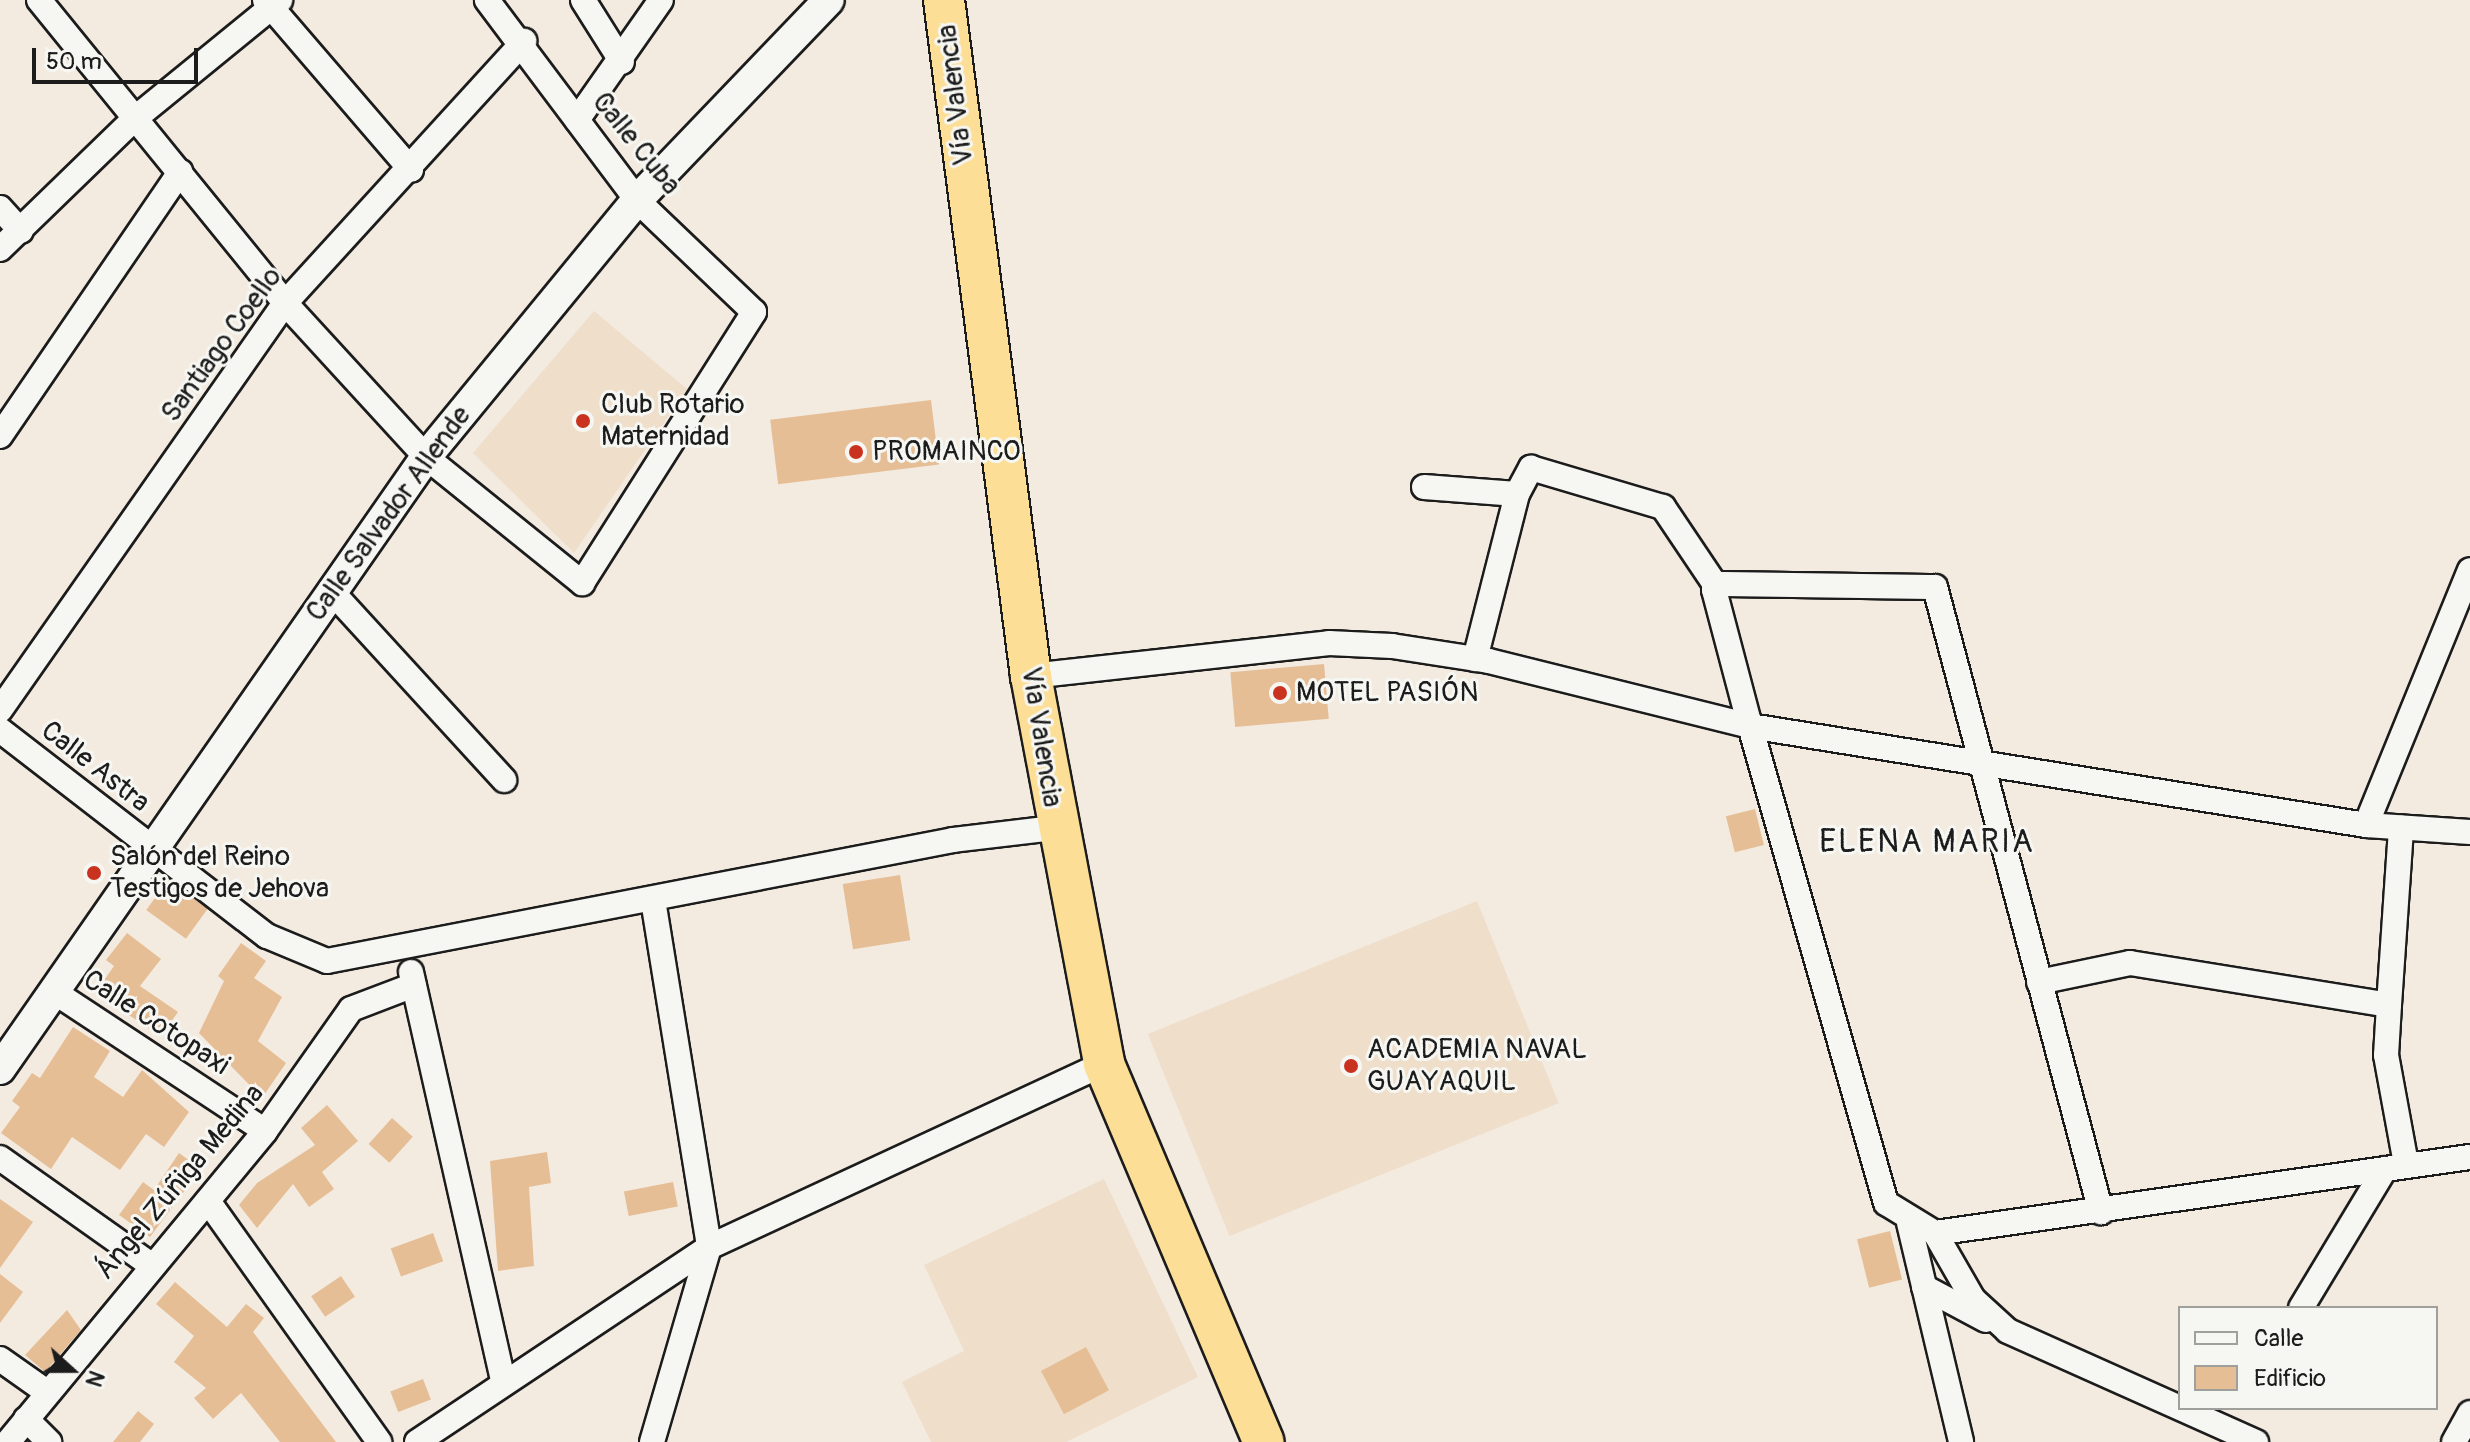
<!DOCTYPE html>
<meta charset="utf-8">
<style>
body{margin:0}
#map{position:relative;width:2470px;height:1442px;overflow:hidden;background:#f3ebe0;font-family:Pangolin,sans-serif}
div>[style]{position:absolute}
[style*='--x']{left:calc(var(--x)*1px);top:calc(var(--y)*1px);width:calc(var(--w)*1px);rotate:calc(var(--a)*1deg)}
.built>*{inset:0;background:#efdeca;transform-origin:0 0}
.building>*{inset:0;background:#e6be96;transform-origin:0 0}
.roads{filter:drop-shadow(2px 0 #1c1c1c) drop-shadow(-2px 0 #1c1c1c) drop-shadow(0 2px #1c1c1c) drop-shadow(0 -2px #1c1c1c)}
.minor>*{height:24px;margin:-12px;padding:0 12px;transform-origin:12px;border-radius:12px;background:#f6f6f2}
.tertiary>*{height:30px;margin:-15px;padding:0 15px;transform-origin:15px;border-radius:15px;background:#f6f6f2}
.trunk>*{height:40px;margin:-20px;padding:0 20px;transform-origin:20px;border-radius:20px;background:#fcde96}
.dots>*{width:22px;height:22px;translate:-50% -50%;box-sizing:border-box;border:4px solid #f6f6f2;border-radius:50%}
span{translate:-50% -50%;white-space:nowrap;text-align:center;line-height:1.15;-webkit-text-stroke:6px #f6f6f2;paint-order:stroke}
.street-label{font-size:28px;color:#1c1c1c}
.poi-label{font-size:28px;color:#1c1c1c}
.left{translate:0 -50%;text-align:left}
.quarter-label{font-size:32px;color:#1c1c1c;letter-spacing:2px}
.legend{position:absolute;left:2178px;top:1306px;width:260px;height:104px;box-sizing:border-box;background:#f6f6f2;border:2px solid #9f9f9c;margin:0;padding:10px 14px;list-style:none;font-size:24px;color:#1c1c1c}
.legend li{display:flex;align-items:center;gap:16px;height:40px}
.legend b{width:40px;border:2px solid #9f9f9c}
.north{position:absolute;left:32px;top:1330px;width:80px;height:80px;-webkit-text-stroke:6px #f6f6f2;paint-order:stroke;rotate:111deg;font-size:22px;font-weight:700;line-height:32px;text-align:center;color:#1c1c1c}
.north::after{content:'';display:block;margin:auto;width:28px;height:36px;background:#1c1c1c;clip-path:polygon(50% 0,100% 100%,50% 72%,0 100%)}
.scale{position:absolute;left:32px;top:48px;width:166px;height:36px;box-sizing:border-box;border:4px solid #1c1c1c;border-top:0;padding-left:10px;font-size:24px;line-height:28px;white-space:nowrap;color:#1c1c1c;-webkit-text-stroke:6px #f6f6f2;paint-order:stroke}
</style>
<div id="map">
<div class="built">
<i style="clip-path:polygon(594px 311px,687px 389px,574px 553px,473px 453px)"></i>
<i style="left:1477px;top:901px;width:218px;height:355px;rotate:68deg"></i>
<i style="clip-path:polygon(1104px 1179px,1198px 1377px,1066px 1442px,931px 1442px,902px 1382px,964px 1351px,924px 1265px)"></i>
</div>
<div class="building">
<i style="left:931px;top:400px;width:65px;height:162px;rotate:83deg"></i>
<i style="left:1324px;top:664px;width:55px;height:94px;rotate:85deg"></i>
<i style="left:1755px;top:809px;width:37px;height:30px;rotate:76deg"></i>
<i style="left:900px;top:875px;width:66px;height:58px;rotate:81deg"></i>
<i style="left:168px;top:880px;width:49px;height:37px;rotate:36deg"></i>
<i style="clip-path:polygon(127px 933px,161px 959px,140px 986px,178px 1012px,161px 1036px,95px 993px,114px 966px,106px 960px)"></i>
<i style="clip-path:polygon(241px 943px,266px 961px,254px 978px,282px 997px,258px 1041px,286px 1063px,262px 1098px,199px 1033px,224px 981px,218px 976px)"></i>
<i style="clip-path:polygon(73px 1027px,110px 1051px,94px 1077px,123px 1097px,142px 1070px,189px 1112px,164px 1147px,146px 1134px,120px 1170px,72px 1137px,51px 1169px,1px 1133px,20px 1107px,12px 1101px,32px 1073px,40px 1078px)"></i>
<i style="clip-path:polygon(327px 1105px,358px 1141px,322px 1172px,334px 1189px,309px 1207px,293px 1184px,257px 1228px,239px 1205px,257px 1183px,315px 1145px,301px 1128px)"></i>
<i style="left:392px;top:1118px;width:28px;height:35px;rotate:42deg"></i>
<i style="clip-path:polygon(547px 1152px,551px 1183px,529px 1187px,534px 1266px,498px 1271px,490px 1161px)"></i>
<i style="clip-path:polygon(179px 1153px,201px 1169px,150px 1237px,119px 1215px,143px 1182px,154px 1190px)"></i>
<i style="left:673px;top:1182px;width:25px;height:50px;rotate:79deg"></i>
<i style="clip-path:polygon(0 1199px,33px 1222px,0 1268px)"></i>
<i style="left:1890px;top:1231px;width:50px;height:34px;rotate:76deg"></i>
<i style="left:433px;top:1233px;width:30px;height:45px;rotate:70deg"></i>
<i style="clip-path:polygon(0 1274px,23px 1292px,0 1323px)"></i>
<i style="left:341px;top:1276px;width:25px;height:36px;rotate:56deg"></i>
<i style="clip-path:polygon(175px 1282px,227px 1327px,246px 1304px,264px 1318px,253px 1332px,336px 1442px,280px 1442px,241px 1393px,213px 1419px,194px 1398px,206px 1388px,174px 1362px,194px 1336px,156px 1304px)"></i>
<i style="clip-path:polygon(67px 1310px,81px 1330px,45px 1372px,25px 1355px)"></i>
<i style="left:1086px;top:1347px;width:49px;height:51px;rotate:62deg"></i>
<i style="left:423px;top:1379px;width:22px;height:35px;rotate:69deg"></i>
<i style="clip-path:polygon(138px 1411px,154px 1424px,140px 1442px,113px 1442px)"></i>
</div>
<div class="roads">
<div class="minor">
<i style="--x:39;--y:0;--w:390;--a:50.9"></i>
<i style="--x:285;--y:303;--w:209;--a:47.5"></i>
<i style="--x:426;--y:457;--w:201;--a:38.9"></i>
<i style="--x:582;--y:583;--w:321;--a:-57.6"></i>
<i style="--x:754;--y:312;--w:162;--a:-136.3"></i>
<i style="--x:637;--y:200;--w:250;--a:-126.9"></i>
<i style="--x:265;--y:0;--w:224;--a:49.3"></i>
<i style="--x:583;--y:0;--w:73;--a:57.8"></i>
<i style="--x:577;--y:120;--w:146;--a:-55"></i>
<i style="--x:0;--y:208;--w:31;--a:48"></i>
<i style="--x:0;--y:249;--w:185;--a:-44.1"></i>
<i style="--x:133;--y:120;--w:190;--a:-39.2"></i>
<i style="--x:0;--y:436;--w:320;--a:-55.7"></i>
<i style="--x:1424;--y:487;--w:93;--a:4.3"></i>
<i style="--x:1517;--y:494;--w:30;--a:-62"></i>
<i style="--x:1531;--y:468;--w:138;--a:16.5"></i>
<i style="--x:1663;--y:507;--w:95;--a:56.1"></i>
<i style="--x:332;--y:592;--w:255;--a:47.5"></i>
<i style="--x:1475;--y:659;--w:170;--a:-75.7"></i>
<i style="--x:1031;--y:676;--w:300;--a:-6.3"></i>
<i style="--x:1329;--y:643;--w:63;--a:2.7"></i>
<i style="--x:1392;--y:646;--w:98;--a:8.8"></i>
<i style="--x:1489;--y:661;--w:269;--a:14"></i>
<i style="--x:1750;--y:726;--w:624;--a:9.13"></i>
<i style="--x:2366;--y:825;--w:104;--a:3.9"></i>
<i style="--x:0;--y:710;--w:497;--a:-55"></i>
<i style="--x:285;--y:303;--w:355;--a:-47.6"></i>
<i style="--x:0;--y:730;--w:337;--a:37.7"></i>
<i style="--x:267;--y:936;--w:65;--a:22.6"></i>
<i style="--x:327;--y:961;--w:638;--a:-10.94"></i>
<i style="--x:953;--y:840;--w:102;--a:-6.8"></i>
<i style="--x:2366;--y:825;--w:275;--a:-67.8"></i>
<i style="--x:653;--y:900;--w:351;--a:80.8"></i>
<i style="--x:709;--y:1247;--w:435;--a:-24.9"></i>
<i style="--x:411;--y:972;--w:418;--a:77.3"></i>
<i style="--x:2039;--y:982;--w:93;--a:-11.8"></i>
<i style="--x:2130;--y:963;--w:262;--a:9.2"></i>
<i style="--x:2389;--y:1005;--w:178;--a:-86.1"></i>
<i style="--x:53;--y:991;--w:254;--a:33.4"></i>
<i style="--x:2389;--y:1005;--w:50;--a:93.4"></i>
<i style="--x:2386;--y:1055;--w:111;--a:79.6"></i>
<i style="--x:0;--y:1158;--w:185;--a:35.3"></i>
<i style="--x:208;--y:1201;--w:296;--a:54.6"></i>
<i style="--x:1909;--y:1223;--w:225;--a:76.6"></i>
<i style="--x:1935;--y:1233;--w:57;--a:-148.5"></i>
<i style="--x:1886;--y:1203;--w:496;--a:-105.9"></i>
<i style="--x:1750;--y:726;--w:141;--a:-104.8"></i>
<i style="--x:1714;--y:590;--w:8;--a:-50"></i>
<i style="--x:1719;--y:584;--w:216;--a:0.8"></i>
<i style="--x:1935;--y:587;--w:647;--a:75.13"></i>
<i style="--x:1924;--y:1287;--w:70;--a:28"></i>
<i style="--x:2301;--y:1308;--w:162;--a:-58.9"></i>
<i style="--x:0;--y:1359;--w:54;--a:35.2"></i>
<i style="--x:26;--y:1419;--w:33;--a:45"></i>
<i style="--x:8;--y:1442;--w:403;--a:-50.4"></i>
<i style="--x:265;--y:1131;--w:149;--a:-54.8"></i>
<i style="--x:351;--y:1009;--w:67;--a:-20.9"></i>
<i style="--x:417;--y:1442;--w:351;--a:-33.7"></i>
<i style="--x:652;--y:1442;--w:203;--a:-73.7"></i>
<i style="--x:2256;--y:1442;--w:272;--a:-155.9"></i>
<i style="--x:2008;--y:1331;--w:47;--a:-137.6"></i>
<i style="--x:1973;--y:1299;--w:76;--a:-119.9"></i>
<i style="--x:1935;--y:1233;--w:540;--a:-8.09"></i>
<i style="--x:2454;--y:1442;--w:33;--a:-61"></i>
</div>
<div class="tertiary">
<i style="--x:0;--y:1069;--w:746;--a:-55.16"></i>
<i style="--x:426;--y:457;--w:333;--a:-50.6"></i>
<i style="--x:637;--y:200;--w:277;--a:-46.2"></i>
</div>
<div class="trunk">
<i style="--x:944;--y:0;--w:682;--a:82.67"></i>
<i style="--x:1031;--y:676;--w:395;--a:79.3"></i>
<i style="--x:1104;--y:1064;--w:410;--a:67.1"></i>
</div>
</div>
<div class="dots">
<i style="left:583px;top:421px;background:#c8321e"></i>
<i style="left:856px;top:452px;background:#c8321e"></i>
<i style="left:1280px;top:693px;background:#c8321e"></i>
<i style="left:94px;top:873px;background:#c8321e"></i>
<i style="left:1351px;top:1066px;background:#c8321e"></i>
</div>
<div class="street-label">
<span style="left:956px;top:95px;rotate:-97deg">Vía Valencia</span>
<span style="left:636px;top:144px;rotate:51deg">Calle Cuba</span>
<span style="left:222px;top:345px;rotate:-54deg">Santiago Coello</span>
<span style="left:389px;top:514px;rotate:-54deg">Calle Salvador Allende</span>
<span style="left:1041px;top:737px;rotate:81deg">Vía Valencia</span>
<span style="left:95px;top:767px;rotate:38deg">Calle Astra</span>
<span style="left:156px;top:1023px;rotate:33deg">Calle Cotopaxi</span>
<span style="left:180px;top:1182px;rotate:-50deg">Ángel Zúñiga Medina</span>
</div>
<div class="poi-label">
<span class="left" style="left:601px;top:421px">Club Rotario<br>Maternidad</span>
<span class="left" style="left:872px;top:452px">PROMAINCO</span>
<span class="left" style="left:1296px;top:693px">MOTEL PASIÓN</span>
<span class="left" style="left:110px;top:873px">Salón del Reino<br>Testigos de Jehova</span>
<span class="left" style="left:1367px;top:1066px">ACADEMIA NAVAL<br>GUAYAQUIL</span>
</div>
<div class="quarter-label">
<span style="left:1927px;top:842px">ELENA MARIA</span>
</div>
<ul class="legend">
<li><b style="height:10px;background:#f6f6f2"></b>Calle</li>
<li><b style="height:22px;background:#e6be96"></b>Edificio</li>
</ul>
<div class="north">N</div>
<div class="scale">50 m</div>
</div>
